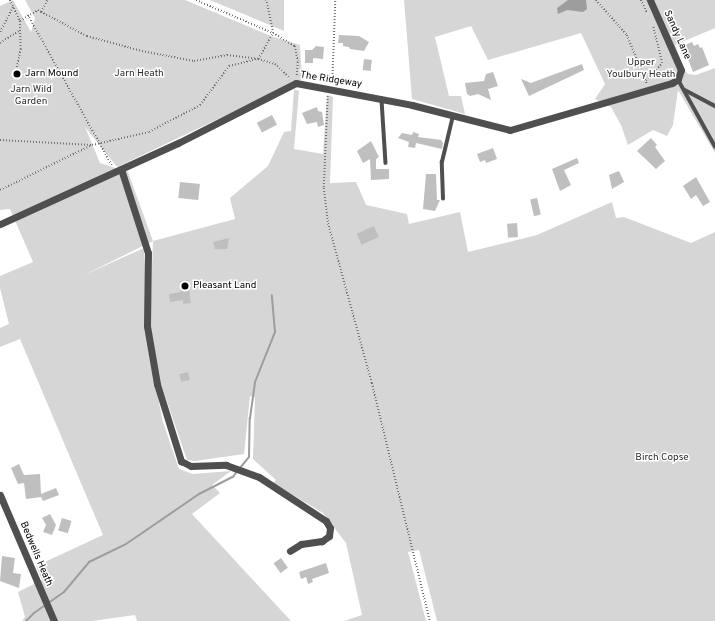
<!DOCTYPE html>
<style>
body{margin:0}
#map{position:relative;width:715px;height:621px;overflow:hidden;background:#fff;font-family:Overpass,sans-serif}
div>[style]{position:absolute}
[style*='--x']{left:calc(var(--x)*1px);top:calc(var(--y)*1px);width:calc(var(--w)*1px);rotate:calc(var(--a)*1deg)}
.green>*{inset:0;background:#d6d6d6}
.water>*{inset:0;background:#9d9d9d}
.stream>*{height:2px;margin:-1px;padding:0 1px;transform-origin:1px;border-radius:1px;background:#9d9d9d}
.building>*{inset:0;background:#bfbfbf;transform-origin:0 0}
.path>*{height:1.5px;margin-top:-0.75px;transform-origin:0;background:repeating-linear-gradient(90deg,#717171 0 1px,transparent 0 3px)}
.lane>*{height:3.5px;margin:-1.75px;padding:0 1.75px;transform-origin:1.75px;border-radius:1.75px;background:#4f4f4f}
.street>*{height:7px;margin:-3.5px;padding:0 3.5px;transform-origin:3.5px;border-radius:3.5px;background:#4f4f4f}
.dots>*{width:11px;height:11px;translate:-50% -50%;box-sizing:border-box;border:2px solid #fff;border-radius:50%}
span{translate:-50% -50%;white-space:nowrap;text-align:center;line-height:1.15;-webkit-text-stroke:3px #fff;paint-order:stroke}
.street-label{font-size:10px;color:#000}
.park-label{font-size:10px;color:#2d2d2d}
.poi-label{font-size:10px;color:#000}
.left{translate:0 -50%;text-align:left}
</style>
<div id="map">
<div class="green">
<i style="clip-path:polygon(13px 0,31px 32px,35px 18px,25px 0,185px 0,271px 36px,300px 45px,302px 79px,117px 167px,85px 127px,100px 163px,128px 172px,153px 241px,235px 219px,230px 198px,268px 166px,284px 132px,291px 131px,294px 89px,299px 91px,294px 149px,323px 154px,327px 95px,333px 97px,330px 183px,356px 182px,366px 205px,407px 214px,409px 224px,460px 212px,468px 252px,537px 235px,612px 202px,616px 218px,624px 217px,691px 243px,715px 232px,715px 621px,437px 621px,419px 550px,408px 552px,426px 621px,344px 621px,362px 615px,346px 543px,323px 513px,273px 483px,276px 480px,253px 459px,255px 397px,250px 396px,244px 454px,195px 461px,187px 460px,159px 378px,150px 326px,153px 241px,84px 275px,144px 248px,149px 355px,163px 422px,179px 469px,193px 474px,231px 471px,212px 485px,220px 493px,192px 514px,291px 621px,137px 621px,135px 615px,92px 621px,22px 621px,25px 617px,18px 592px,42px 580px,36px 566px,103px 535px,20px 339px,0 347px,0 328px,9px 324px,0 288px,0 276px,33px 262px,10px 209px,0 210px,0 6px)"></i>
<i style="clip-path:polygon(210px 0,284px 0,284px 31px)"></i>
<i style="clip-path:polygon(404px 0,715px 0,715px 28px,675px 45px,685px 71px,688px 74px,696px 75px,715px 68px,715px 153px,678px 90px,673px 125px,667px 136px,653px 130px,628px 145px,621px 125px,611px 107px,595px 99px,605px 84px,581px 33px,488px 60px,471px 26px,435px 37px,449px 96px,461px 96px,465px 114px,412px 99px)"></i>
</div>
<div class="water">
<i style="clip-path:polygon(568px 0,586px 0,587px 9px,583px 12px,567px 10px,558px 14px,557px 8px)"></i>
</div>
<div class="stream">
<i style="--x:240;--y:468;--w:14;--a:-51"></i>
<i style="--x:249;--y:457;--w:39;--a:-89"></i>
<i style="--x:250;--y:418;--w:36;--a:-82"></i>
<i style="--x:255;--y:382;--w:54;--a:-68.2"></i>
<i style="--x:275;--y:332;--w:37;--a:-95"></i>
<i style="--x:26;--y:621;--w:11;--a:-45"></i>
<i style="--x:34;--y:613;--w:37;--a:-35"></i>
<i style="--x:64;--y:592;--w:39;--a:-50"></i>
<i style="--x:89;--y:562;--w:41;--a:-25.9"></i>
<i style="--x:126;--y:544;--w:88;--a:-34.4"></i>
<i style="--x:199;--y:494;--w:38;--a:-27"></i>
<i style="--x:233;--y:477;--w:7;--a:-56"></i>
</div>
<div class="building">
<i style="clip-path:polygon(339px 35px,359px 36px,369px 42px,364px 51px,350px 49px,349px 47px,343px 46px,343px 43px,338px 43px)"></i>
<i style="clip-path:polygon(692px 42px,694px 46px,698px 44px,700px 48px,702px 47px,709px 65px,693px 72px,683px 46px)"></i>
<i style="clip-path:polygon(316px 46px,324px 47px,323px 59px,313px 58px,313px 63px,305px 63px,305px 50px,312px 50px)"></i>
<i style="left:364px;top:59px;width:8px;height:11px;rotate:7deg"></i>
<i style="clip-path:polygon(582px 64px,584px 70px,529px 96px,521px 79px,531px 83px)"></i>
<i style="clip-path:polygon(493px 72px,498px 86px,488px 89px,491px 100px,478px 94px,470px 96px,467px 94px,465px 83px,484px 81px,486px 74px)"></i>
<i style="clip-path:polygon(317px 107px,318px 111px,322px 112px,324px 125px,318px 127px,317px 122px,307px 124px,302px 113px)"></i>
<i style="left:272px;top:115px;width:11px;height:17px;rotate:63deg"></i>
<i style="clip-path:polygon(413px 132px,419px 134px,418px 137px,441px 140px,443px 143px,442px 149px,416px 143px,415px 148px,408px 147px,409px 142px,398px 138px,402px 133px,412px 135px)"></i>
<i style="clip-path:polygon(651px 138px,657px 145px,655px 147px,665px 161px,656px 169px,637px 151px)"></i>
<i style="clip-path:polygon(371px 141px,379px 157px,376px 159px,376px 169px,389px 169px,389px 179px,371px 180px,370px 159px,363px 163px,357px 151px)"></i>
<i style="clip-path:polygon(493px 148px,497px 159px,486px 163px,485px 160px,480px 162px,477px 154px)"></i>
<i style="clip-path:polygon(577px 158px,579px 163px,564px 170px,571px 185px,560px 191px,552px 169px)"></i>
<i style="clip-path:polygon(619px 171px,624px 182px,612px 189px,609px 175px)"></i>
<i style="clip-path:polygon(426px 174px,436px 174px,437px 200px,440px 200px,435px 211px,423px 209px)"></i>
<i style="clip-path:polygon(696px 177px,710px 202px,703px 206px,696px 195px,691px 199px,683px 186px)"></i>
<i style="left:180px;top:182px;width:20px;height:16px;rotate:6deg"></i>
<i style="left:537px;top:198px;width:17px;height:7px;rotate:77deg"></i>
<i style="left:517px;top:223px;width:14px;height:10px;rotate:86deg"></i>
<i style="left:374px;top:226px;width:12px;height:19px;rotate:66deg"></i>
<i style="clip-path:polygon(229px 238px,227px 249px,215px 249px,213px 242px)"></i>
<i style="clip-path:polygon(188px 280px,191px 303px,183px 304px,183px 300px,170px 302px,169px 294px,181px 292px,180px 281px)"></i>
<i style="left:188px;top:372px;width:8px;height:9px;rotate:76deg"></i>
<i style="clip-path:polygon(19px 464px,24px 475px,40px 474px,41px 494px,56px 488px,59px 495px,43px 501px,41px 497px,26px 499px,24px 483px,18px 484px,11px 468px)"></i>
<i style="clip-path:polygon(50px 514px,56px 525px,52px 535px,43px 532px,46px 525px,42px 518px)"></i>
<i style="left:62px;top:518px;width:10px;height:13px;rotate:17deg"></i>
<i style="clip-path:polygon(2px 556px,15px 558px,13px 573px,21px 574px,19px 588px,0 581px)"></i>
<i style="left:281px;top:558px;width:12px;height:9px;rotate:55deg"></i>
<i style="clip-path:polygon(326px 563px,329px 573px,312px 579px,313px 582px,308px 584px,306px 577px,301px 579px,299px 572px)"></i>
</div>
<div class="path">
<i style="--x:10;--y:0;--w:23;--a:65"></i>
<i style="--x:20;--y:21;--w:28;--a:88"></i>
<i style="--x:21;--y:49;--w:25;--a:102"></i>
<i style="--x:196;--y:0;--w:84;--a:23.2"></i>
<i style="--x:273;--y:33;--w:26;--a:31"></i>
<i style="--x:295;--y:46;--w:16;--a:79"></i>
<i style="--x:298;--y:62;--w:15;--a:94"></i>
<i style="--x:596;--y:0;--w:47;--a:48.5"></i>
<i style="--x:627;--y:35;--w:53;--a:67.8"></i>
<i style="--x:641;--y:0;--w:14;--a:65"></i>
<i style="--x:41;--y:12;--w:52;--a:27.6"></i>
<i style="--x:87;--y:36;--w:57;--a:15.3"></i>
<i style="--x:142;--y:51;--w:53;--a:10.9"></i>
<i style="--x:194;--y:61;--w:34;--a:-10"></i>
<i style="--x:227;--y:55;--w:31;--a:7"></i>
<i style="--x:258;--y:59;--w:18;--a:16"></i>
<i style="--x:275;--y:64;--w:21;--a:43"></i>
<i style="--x:28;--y:15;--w:172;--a:60.8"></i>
<i style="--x:20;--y:21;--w:21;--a:-31"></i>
<i style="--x:38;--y:10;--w:4;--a:34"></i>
<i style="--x:41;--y:12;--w:13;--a:-63"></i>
<i style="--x:0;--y:32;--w:29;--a:-63"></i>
<i style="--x:0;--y:43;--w:24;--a:-33"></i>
<i style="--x:646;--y:81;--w:24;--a:-48"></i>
<i style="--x:662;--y:63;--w:38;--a:-104"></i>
<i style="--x:332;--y:83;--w:83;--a:-87.9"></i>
<i style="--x:328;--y:96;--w:92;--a:92.5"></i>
<i style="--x:324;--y:188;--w:38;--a:83"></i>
<i style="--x:329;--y:226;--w:163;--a:74.7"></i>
<i style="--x:372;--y:383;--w:245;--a:76.3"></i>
<i style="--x:0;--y:140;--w:92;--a:3.1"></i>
<i style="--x:92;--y:145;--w:58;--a:-12.8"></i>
<i style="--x:149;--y:132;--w:58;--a:-27.9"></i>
<i style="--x:200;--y:105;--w:49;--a:-53.4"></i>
<i style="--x:229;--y:66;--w:30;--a:-14"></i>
<i style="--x:258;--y:59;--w:30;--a:-60"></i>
<i style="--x:273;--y:33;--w:34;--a:-102"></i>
<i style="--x:0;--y:190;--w:100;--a:-26.1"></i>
</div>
<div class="lane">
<i style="--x:678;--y:79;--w:77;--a:61.1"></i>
<i style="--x:685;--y:90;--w:34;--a:28"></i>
<i style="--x:382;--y:100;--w:63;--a:86.4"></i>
<i style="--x:443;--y:199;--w:37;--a:-92"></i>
<i style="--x:442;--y:162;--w:47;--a:-76.6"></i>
</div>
<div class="street">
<i style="--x:121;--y:169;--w:88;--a:72.2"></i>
<i style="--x:148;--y:253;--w:73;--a:90.8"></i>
<i style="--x:147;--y:326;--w:59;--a:80.2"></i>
<i style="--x:157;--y:384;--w:81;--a:72.7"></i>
<i style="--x:181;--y:461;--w:11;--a:27"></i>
<i style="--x:191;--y:466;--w:35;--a:-2"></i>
<i style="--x:226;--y:465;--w:35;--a:20"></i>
<i style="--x:259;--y:477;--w:80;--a:33.3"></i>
<i style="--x:326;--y:521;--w:8;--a:60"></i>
<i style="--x:330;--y:528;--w:8;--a:97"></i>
<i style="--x:329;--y:536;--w:9;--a:144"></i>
<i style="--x:322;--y:541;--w:21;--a:172"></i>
<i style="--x:301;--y:544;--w:13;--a:148"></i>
<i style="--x:0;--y:224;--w:196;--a:-24.5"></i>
<i style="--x:178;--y:143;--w:132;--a:-27"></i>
<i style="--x:296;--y:83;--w:118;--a:10.7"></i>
<i style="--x:412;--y:105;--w:101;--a:14.3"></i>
<i style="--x:510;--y:130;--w:169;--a:-16.2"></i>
<i style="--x:672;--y:83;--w:7;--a:-34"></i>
<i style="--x:678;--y:79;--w:9;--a:-72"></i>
<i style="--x:681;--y:70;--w:77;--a:-113.9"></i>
<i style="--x:0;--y:495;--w:137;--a:66.8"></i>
</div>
<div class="dots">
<i style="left:17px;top:74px;background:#000"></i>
<i style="left:185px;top:286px;background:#000"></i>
</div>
<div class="street-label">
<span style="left:677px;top:35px;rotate:66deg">Sandy Lane</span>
<span style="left:331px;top:80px;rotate:9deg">The Ridgeway</span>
<span style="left:36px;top:554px;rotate:67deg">Bedwells Heath</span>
</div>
<div class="park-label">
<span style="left:641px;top:68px">Upper<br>Youlbury Heath</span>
<span style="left:139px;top:74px">Jarn Heath</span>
<span style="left:31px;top:95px">Jarn Wild<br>Garden</span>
<span style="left:662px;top:458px">Birch Copse</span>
</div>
<div class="poi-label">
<span class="left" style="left:25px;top:74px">Jarn Mound</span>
<span class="left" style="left:193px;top:286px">Pleasant Land</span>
</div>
</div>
